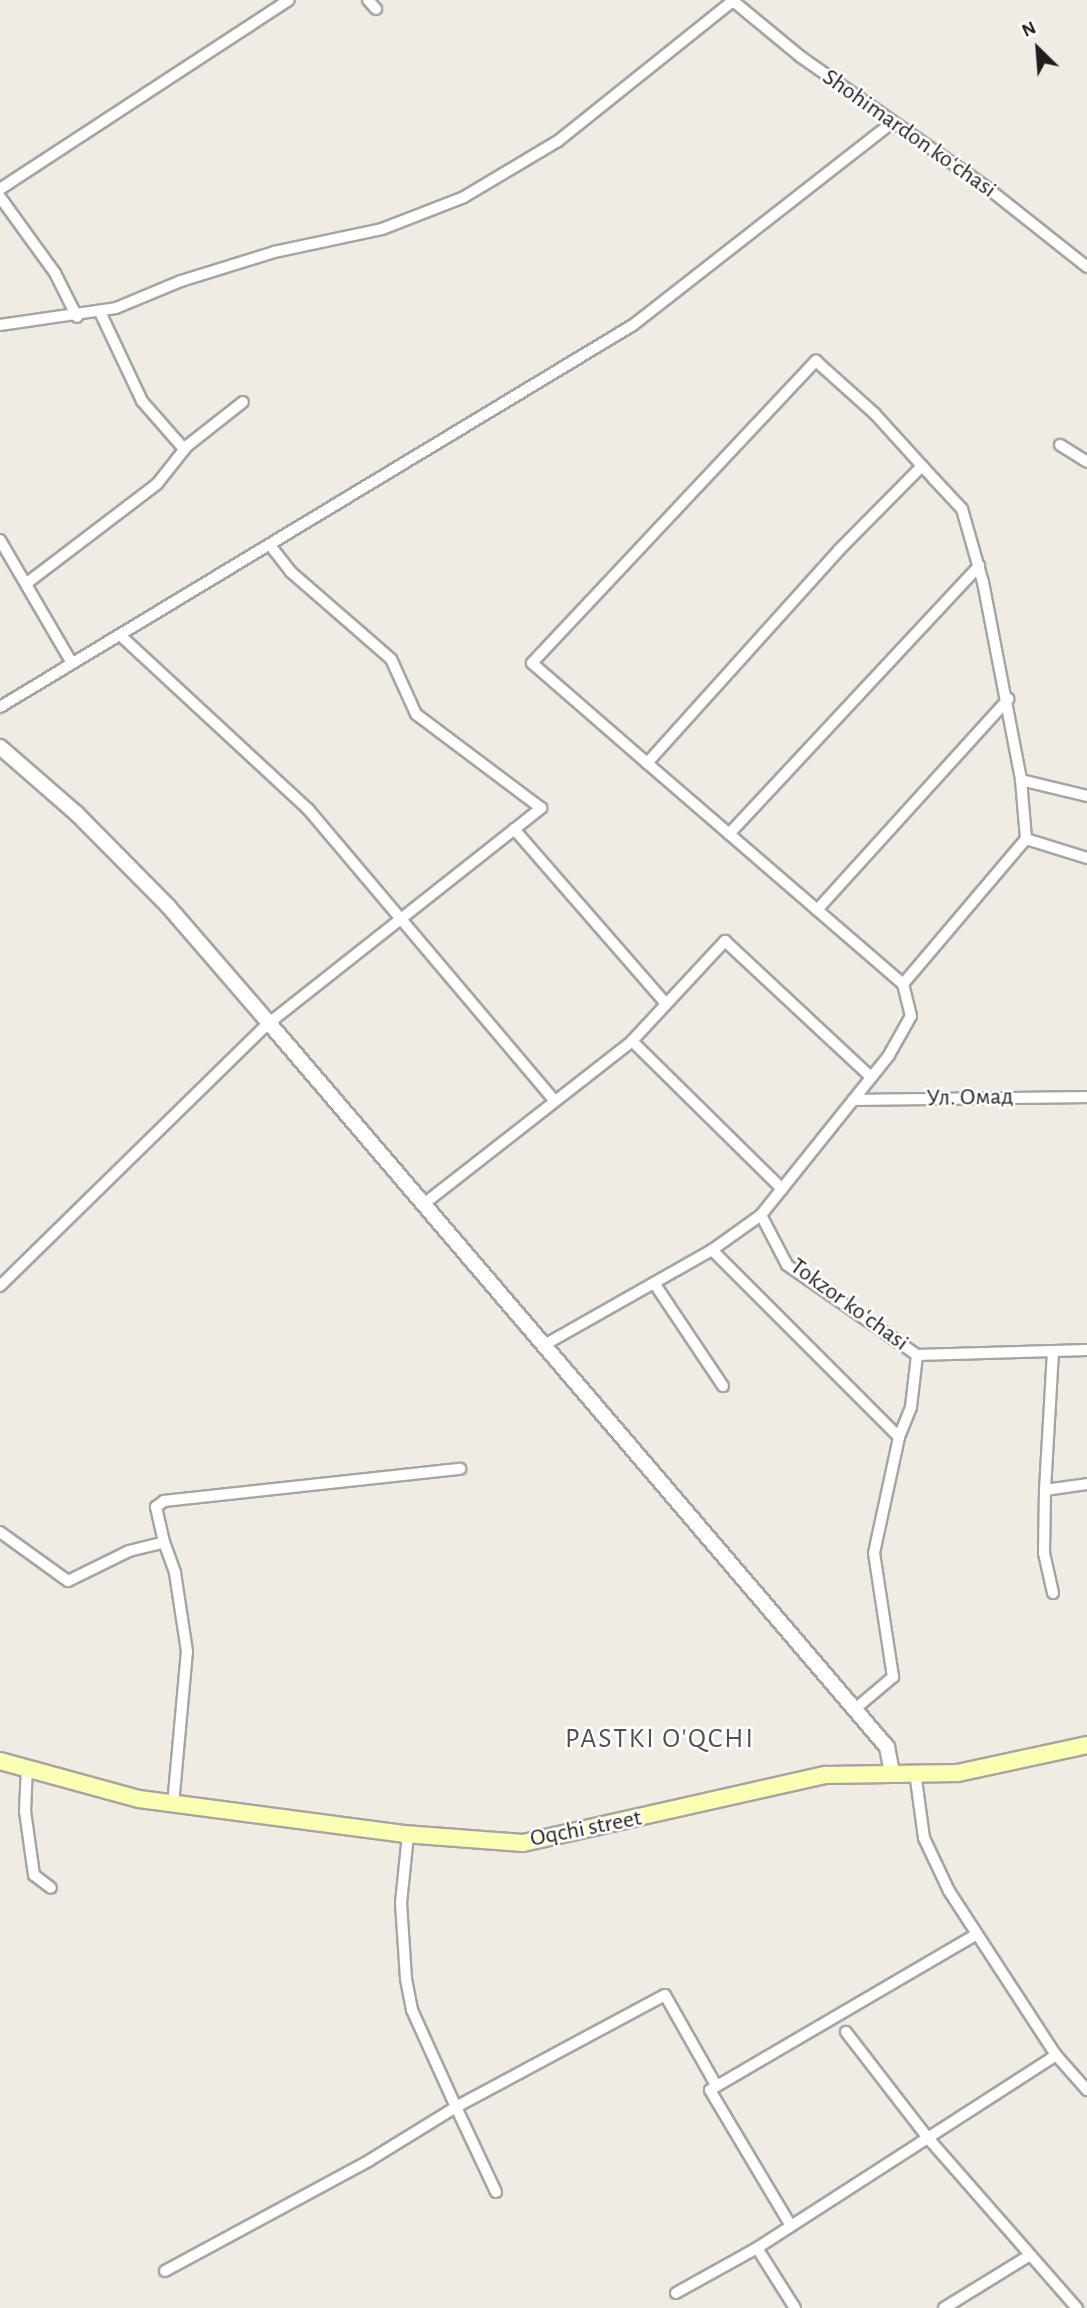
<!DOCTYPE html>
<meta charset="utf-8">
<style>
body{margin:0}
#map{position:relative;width:1087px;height:2308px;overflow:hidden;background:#f0ece3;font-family:"Alegreya Sans",sans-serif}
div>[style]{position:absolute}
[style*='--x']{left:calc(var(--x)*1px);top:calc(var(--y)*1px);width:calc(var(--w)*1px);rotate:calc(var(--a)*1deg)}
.roads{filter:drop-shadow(2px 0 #a5a5a5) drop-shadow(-2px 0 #a5a5a5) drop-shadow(0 2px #a5a5a5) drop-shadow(0 -2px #a5a5a5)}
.minor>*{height:10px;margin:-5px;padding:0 5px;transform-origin:5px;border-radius:5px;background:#fff}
.tertiary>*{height:14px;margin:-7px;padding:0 7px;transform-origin:7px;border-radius:7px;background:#fff}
.secondary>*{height:16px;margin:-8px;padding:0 8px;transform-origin:8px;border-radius:8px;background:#faffb2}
span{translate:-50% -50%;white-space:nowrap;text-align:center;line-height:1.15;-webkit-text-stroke:5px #fff;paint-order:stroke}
.street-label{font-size:24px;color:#1e1e1e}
.quarter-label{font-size:28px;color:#515151;letter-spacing:2px}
.north{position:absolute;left:1003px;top:14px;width:70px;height:70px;-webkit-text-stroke:5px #fff;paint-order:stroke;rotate:335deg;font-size:19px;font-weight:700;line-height:28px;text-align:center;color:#1e1e1e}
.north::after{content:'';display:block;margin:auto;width:24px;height:32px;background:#1e1e1e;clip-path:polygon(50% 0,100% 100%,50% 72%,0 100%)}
</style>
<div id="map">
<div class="roads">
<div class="minor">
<i style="--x:368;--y:0;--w:12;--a:48"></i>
<i style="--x:732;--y:0;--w:89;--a:39.6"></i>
<i style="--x:801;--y:57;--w:231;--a:35.1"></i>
<i style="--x:990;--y:190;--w:124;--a:38.4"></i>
<i style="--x:0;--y:189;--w:345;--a:-33.2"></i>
<i style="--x:0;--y:197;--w:94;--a:54.1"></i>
<i style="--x:55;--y:273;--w:49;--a:63.4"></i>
<i style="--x:100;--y:312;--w:98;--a:64.7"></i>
<i style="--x:142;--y:401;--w:64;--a:48.8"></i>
<i style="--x:0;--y:325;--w:117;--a:-8.3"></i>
<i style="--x:116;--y:308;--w:70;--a:-22.6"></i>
<i style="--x:181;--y:281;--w:97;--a:-17.3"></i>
<i style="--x:274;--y:252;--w:110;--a:-12"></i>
<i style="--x:382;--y:229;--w:88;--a:-21.3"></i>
<i style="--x:464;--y:197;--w:109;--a:-30.8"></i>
<i style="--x:558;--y:141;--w:224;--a:-38.7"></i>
<i style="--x:1060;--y:445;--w:32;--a:32"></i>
<i style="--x:922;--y:466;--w:118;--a:134.7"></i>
<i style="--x:839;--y:550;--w:287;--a:132"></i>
<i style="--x:647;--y:763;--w:152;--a:-139"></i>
<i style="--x:532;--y:663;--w:415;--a:-46.8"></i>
<i style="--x:816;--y:361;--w:79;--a:41.9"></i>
<i style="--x:875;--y:414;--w:88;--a:47.8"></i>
<i style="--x:934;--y:479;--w:41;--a:47"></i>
<i style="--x:962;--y:509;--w:76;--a:74"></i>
<i style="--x:983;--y:582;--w:202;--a:79.1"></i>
<i style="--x:0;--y:540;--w:143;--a:59.7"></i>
<i style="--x:27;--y:583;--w:163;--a:-37.3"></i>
<i style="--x:157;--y:484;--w:48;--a:-51.7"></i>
<i style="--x:187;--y:446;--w:71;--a:-38.2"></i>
<i style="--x:120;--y:635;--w:256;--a:42.8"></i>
<i style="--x:308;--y:809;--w:382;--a:49.8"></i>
<i style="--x:0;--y:707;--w:739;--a:-31.11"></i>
<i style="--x:633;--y:325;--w:330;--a:-38"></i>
<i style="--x:647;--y:763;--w:338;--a:40.8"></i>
<i style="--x:514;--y:829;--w:230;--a:49"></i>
<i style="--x:729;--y:834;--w:367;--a:-47"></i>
<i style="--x:1026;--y:839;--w:64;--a:17.3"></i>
<i style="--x:817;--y:910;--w:285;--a:-47.8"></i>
<i style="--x:632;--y:1041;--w:137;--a:-47.1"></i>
<i style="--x:725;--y:941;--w:200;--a:43"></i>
<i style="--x:853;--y:1100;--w:234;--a:-0.7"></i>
<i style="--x:425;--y:1203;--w:263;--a:-38"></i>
<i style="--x:632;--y:1041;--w:211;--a:44.6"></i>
<i style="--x:761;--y:1215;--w:56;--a:62.5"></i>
<i style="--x:787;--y:1265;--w:158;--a:34.7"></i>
<i style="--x:917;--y:1355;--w:170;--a:-1.7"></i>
<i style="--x:712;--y:1250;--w:264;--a:45"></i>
<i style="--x:899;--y:1437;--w:32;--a:-68"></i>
<i style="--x:911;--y:1407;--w:52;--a:-83.4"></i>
<i style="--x:654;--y:1283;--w:124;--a:56.2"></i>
<i style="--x:0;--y:1286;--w:376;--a:-44.4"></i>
<i style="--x:269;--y:1023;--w:347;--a:-38.3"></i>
<i style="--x:541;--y:808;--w:156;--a:-143.1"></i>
<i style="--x:416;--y:714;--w:60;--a:-114.4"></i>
<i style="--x:391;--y:659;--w:133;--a:-139"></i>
<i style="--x:291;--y:572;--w:34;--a:-128"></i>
<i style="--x:546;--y:1344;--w:191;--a:-29.5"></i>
<i style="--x:712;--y:1250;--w:60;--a:-35.5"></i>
<i style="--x:761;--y:1215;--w:205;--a:-51.3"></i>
<i style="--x:889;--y:1055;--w:45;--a:-60.6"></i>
<i style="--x:911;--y:1016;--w:33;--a:-104"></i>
<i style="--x:903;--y:984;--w:190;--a:-49.7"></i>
<i style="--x:1026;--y:839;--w:59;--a:-94.8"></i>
<i style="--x:1021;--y:780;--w:68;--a:13.6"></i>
<i style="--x:1045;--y:1490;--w:139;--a:-86.7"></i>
<i style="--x:0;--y:1532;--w:84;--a:35.8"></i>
<i style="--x:68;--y:1581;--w:68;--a:-26.2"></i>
<i style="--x:129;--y:1551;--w:36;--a:-14"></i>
<i style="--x:164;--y:1542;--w:33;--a:70"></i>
<i style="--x:175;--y:1573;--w:79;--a:81.3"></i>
<i style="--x:187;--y:1651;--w:154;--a:95.2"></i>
<i style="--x:164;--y:1542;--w:36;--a:-103"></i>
<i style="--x:156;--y:1507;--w:10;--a:-37"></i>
<i style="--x:164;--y:1501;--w:298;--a:-6.2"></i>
<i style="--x:1053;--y:1593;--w:41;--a:-102.7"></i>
<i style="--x:1044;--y:1553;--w:63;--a:-89.1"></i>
<i style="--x:1045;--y:1490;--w:42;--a:-8.1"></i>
<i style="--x:855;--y:1709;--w:50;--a:-40.1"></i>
<i style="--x:893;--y:1677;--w:125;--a:-98.7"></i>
<i style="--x:874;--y:1553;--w:119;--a:-77.8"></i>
<i style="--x:27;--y:1767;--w:44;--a:92.6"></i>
<i style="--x:25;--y:1811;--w:65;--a:82"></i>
<i style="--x:34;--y:1875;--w:21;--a:37"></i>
<i style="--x:915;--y:1772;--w:67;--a:82.2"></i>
<i style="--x:924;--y:1838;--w:59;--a:64.7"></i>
<i style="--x:949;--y:1891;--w:196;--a:56.9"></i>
<i style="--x:408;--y:1835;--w:68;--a:95.9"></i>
<i style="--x:401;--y:1903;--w:76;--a:86.2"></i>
<i style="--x:406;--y:1979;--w:32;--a:79"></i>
<i style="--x:412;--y:2010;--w:107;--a:65.6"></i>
<i style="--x:456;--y:2107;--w:237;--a:-28.2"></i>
<i style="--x:665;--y:1995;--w:103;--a:60.5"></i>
<i style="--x:846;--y:2032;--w:134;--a:52.3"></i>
<i style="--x:928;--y:2138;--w:226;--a:48.8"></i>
<i style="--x:791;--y:2226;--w:158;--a:-120.8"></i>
<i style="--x:710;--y:2090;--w:309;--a:-30.3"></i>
<i style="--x:757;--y:2248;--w:71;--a:57.7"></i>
<i style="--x:165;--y:2271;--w:233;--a:-28.4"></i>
<i style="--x:370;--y:2160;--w:101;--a:-31.6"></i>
<i style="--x:456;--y:2107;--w:94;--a:64.8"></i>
<i style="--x:676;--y:2293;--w:93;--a:-29.1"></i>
<i style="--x:757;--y:2248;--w:356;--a:-32.8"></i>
<i style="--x:1056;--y:2055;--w:47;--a:48.5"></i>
<i style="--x:944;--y:2308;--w:101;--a:-31.6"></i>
</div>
<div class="tertiary">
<i style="--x:0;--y:747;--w:101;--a:41"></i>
<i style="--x:76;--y:813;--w:131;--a:45.3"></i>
<i style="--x:168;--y:906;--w:155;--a:49.2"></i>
<i style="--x:269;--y:1023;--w:952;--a:49.52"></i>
<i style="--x:887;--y:1747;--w:25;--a:79"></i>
</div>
<div class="secondary">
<i style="--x:0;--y:1761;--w:144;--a:15.3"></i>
<i style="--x:139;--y:1799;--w:267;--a:7.5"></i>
<i style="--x:404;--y:1834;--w:119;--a:4.3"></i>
<i style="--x:523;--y:1843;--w:310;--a:-12.7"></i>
<i style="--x:825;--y:1775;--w:133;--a:-0.9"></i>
<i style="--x:958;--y:1773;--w:132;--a:-12.2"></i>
</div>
</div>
<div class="street-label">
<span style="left:909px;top:134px;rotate:35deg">Shohimardon koʻchasi</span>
<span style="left:970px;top:1098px;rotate:-1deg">Ул. Омад</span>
<span style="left:849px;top:1305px;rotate:36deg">Tokzor koʻchasi</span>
<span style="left:586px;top:1829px;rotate:-11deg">Oqchi street</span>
</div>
<div class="quarter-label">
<span style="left:660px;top:1739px">PASTKI O'QCHI</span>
</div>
<div class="north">N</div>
</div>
